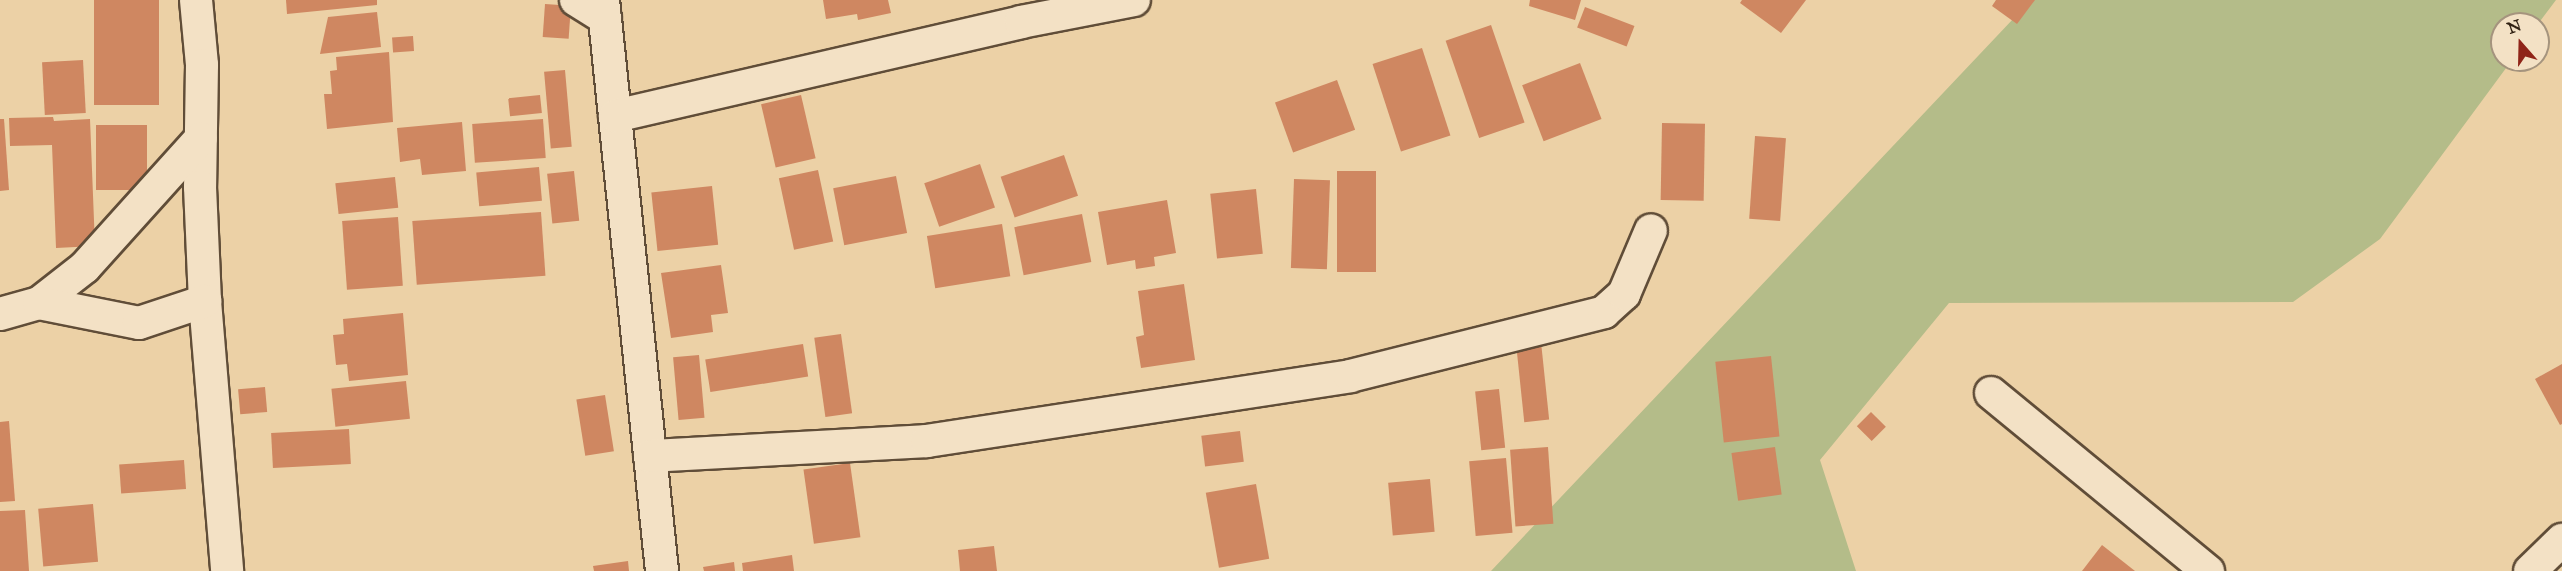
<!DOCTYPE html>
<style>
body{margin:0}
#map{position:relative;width:2562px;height:571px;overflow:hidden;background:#ecd1a6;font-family:"IM FELL Great Primer",serif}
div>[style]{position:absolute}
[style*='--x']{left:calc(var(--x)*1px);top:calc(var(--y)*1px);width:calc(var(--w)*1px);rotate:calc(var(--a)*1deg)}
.green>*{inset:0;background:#b4bc89}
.building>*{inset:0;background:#cf8761;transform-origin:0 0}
.roads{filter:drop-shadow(2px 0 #604d38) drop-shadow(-2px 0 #604d38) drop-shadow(0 2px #604d38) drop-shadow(0 -2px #604d38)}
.minor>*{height:32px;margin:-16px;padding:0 16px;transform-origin:16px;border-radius:16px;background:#f3e1c5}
span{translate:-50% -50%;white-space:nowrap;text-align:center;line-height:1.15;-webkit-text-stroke:4.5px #f3e1c5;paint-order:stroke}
.north{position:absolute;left:2490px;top:12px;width:60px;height:60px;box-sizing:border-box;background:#f3e1c5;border:2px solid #a5947e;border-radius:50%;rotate:340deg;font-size:16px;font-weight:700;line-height:24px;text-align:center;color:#312113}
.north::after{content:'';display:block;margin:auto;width:21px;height:27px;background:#8f2418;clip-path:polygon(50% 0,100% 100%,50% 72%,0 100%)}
</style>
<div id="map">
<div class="green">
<i style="clip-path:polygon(2031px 0,2556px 0,2538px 24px,2502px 24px,2502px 60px,2512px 60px,2380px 239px,2293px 302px,1949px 303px,1820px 460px,1856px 571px,1491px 571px)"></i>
</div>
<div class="building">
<i style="left:94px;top:0;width:65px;height:105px"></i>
<i style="clip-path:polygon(286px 0,377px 0,377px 5px,287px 14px)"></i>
<i style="clip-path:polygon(823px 0,888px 0,891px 13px,858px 20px,857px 14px,826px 19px)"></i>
<i style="clip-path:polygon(1530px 0,1581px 0,1575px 20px,1529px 6px)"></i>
<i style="clip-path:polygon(1742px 0,1806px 0,1781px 33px,1740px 3px)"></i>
<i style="clip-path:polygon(1996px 0,2035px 0,2017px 24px,1992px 6px)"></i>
<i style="left:545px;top:4px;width:26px;height:33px;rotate:4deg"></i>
<i style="left:1585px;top:7px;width:53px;height:22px;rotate:21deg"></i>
<i style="clip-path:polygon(377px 12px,381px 47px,320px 54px,328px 17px)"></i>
<i style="left:1491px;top:25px;width:103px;height:48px;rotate:71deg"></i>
<i style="left:413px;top:36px;width:15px;height:21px;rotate:86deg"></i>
<i style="left:1422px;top:48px;width:92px;height:52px;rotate:72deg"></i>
<i style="clip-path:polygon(389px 52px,393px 122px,327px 129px,324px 94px,332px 94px,330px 71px,337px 70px,336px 57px)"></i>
<i style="left:83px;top:60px;width:53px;height:41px;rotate:87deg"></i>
<i style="left:1580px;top:63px;width:60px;height:62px;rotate:69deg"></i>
<i style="left:565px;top:70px;width:77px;height:21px;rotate:85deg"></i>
<i style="left:1337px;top:80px;width:53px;height:66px;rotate:70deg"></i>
<i style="left:540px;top:95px;width:18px;height:32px;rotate:84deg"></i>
<i style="left:801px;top:95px;width:65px;height:41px;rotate:77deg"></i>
<i style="clip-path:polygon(53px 117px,54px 121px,90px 119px,95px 246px,56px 248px,52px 145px,10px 146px,9px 118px)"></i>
<i style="clip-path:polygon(0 119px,4px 119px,9px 190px,0 191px)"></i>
<i style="left:543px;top:119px;width:39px;height:71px;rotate:86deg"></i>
<i style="clip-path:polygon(462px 122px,466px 171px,422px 175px,420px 159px,400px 162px,397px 128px)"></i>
<i style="left:1662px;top:123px;width:43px;height:77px;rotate:1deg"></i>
<i style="left:96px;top:125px;width:51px;height:65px"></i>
<i style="left:1755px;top:136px;width:31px;height:83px;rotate:4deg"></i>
<i style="left:1064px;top:155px;width:43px;height:67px;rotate:71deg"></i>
<i style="left:980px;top:164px;width:46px;height:59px;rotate:71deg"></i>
<i style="left:539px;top:167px;width:34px;height:63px;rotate:85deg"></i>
<i style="left:818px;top:170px;width:73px;height:40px;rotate:78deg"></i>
<i style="left:574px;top:171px;width:50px;height:27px;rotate:84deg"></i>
<i style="left:1337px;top:171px;width:39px;height:101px"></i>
<i style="left:896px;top:176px;width:58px;height:64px;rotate:79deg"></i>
<i style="left:395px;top:177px;width:31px;height:60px;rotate:84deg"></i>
<i style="left:1294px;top:179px;width:36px;height:89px;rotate:2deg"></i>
<i style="left:712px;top:186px;width:59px;height:61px;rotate:84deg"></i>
<i style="left:1256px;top:189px;width:65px;height:46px;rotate:84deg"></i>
<i style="clip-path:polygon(1167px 200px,1176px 253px,1154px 257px,1155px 266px,1136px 269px,1135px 260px,1107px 265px,1098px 212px)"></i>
<i style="left:541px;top:212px;width:64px;height:129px;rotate:86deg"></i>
<i style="left:1082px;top:214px;width:49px;height:69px;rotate:79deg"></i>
<i style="left:398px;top:217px;width:69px;height:56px;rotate:86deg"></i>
<i style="left:1002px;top:224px;width:53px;height:76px;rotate:81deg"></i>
<i style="clip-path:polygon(721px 265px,728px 313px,711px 315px,713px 332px,671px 338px,661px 273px)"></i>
<i style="clip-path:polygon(1184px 284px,1195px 360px,1141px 368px,1136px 337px,1144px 335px,1138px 291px)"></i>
<i style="clip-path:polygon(403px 313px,408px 375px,349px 381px,347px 364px,336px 365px,333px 335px,344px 334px,343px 319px)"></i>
<i style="left:841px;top:334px;width:80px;height:27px;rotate:82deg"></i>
<i style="left:1541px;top:342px;width:78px;height:25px;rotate:84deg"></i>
<i style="left:803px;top:344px;width:33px;height:99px;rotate:81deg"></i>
<i style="left:699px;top:355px;width:63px;height:26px;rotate:85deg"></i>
<i style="left:1771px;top:356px;width:81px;height:56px;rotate:84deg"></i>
<i style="clip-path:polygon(2562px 364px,2562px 424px,2560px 425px,2535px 379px)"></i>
<i style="left:406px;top:381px;width:38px;height:75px;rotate:84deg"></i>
<i style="left:265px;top:387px;width:25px;height:27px;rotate:85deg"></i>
<i style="left:1499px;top:389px;width:59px;height:24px;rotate:84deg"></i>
<i style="left:605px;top:395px;width:57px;height:29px;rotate:81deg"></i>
<i style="left:1871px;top:412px;width:21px;height:20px;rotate:45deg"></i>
<i style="clip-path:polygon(9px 421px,15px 501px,0 502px,0 422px)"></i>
<i style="left:349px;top:429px;width:35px;height:78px;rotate:87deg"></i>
<i style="left:1240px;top:431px;width:31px;height:39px;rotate:83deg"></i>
<i style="left:1548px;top:447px;width:77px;height:38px;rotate:86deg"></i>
<i style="left:1775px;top:447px;width:48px;height:44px;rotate:82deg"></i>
<i style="left:1506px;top:458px;width:75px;height:37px;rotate:85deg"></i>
<i style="left:184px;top:460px;width:29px;height:65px;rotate:86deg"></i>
<i style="left:850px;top:463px;width:75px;height:47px;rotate:82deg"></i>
<i style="left:1430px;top:479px;width:53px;height:42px;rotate:85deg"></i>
<i style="left:1256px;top:484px;width:76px;height:51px;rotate:80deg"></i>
<i style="left:93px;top:504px;width:58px;height:55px;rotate:85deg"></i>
<i style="clip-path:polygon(25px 510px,29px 571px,0 571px,0 511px)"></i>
<i style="clip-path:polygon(2102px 545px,2135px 571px,2082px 571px)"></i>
<i style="clip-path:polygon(994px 546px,997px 571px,960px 571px,958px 550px)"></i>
<i style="clip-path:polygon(792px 555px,794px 571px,743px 571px,742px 563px)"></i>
<i style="clip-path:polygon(628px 561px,629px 571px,594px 571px,593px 566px)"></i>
<i style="clip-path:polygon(734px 562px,735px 571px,704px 571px,703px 567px)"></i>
</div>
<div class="roads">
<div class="minor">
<i style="--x:196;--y:0;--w:65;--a:84.7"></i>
<i style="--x:202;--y:65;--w:122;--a:90.9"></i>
<i style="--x:200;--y:187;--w:114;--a:87.5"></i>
<i style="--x:205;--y:301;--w:271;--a:85.3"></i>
<i style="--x:576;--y:0;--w:34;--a:32"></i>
<i style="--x:603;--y:0;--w:574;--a:84.1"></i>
<i style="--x:615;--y:116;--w:417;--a:-13"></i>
<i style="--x:1021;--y:22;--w:115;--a:-11"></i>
<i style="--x:39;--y:303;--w:58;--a:-38"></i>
<i style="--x:85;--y:267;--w:173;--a:-48"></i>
<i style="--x:0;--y:314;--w:41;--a:-15.8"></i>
<i style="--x:39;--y:303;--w:102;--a:11.3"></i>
<i style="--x:139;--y:323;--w:70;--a:-18.4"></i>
<i style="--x:1991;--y:393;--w:281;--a:39.4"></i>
<i style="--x:650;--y:456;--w:277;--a:-3.1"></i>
<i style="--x:927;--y:441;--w:428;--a:-8.7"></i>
<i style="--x:1350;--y:376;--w:262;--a:-14.1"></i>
<i style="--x:1604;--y:312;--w:27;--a:-42"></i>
<i style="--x:1624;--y:294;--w:69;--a:-67.1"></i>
<i style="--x:2530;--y:571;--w:45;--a:-44.1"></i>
</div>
</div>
<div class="north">N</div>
</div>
